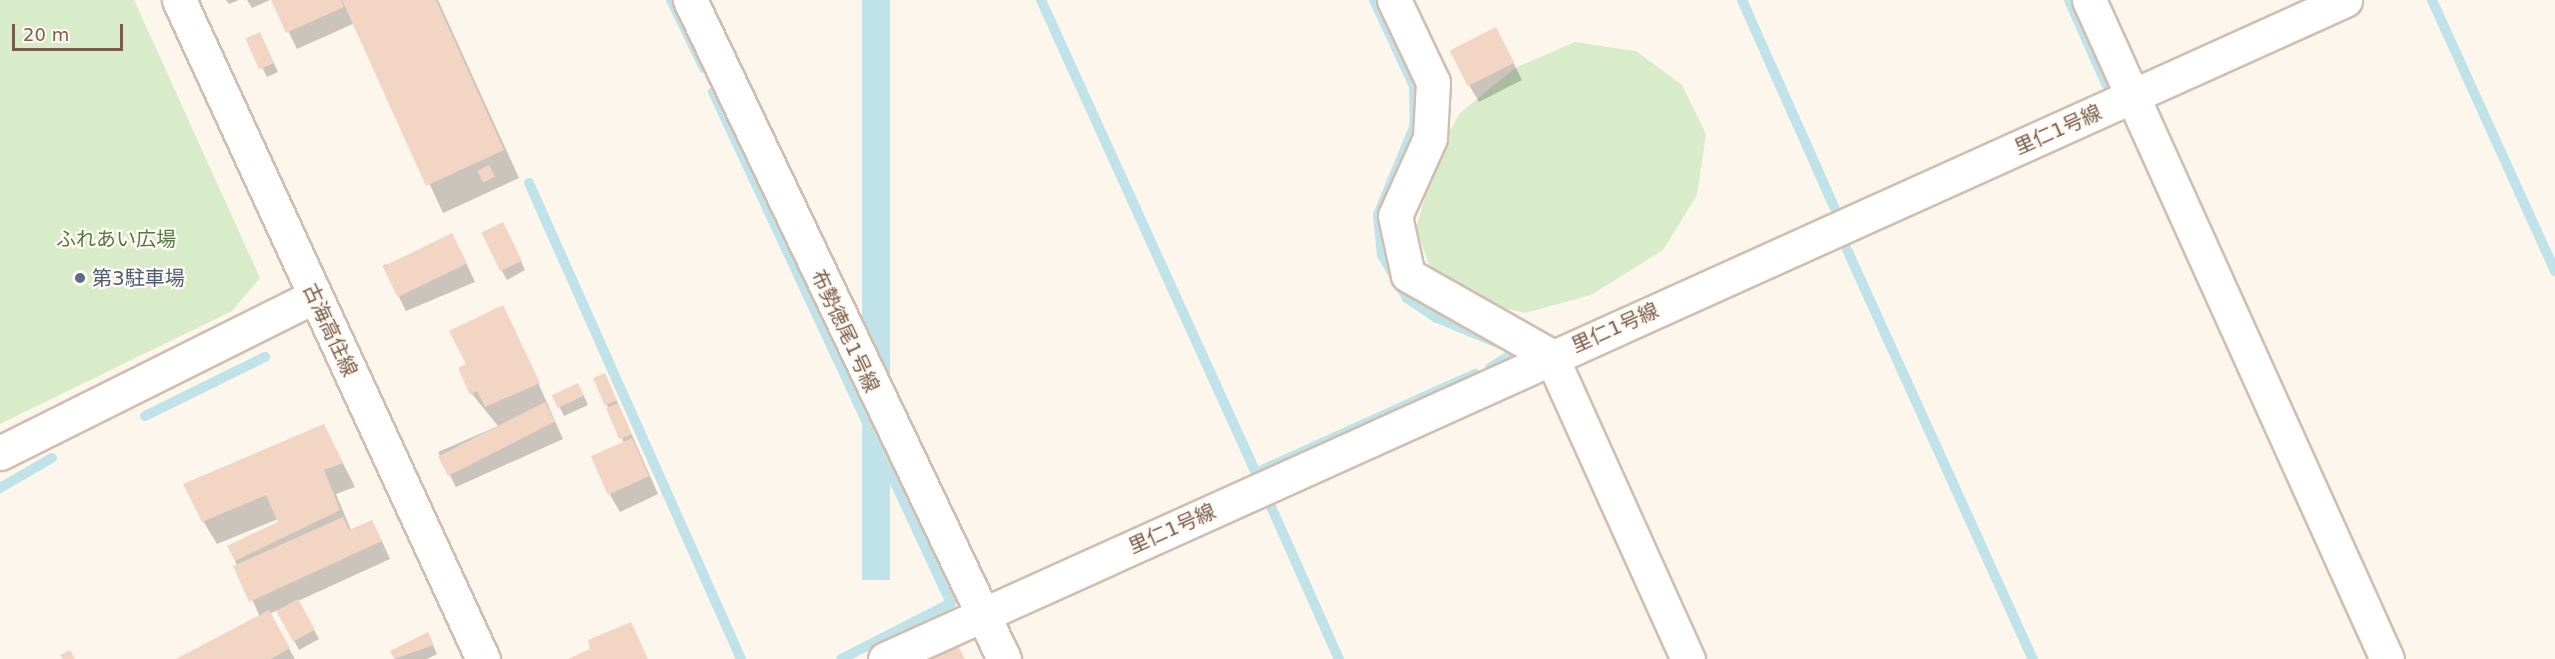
<!DOCTYPE html>
<meta charset="utf-8">
<style>
body{margin:0}
#map{position:relative;width:2555px;height:659px;overflow:hidden;background:#fdf6ec;font-family:"DejaVu Sans","Noto Sans JP",sans-serif}
div>[style]{position:absolute}
[style*='--x']{left:calc(var(--x)*1px);top:calc(var(--y)*1px);width:calc(var(--w)*1px);rotate:calc(var(--a)*1deg)}
.green>*{inset:0;background:#d8ecc9}
.water>*{inset:0;background:#bfe3e8;transform-origin:0 0}
.shadow>*{inset:0;background:#0003}
.stream>*{height:10px;margin:-5px;padding:0 5px;transform-origin:5px;border-radius:5px;background:#bfe3e8}
.building>*{inset:0;background:#f3d5c3;transform-origin:0 0}
.roads{filter:drop-shadow(2px 0 #d1beb0) drop-shadow(-2px 0 #d1beb0) drop-shadow(0 2px #d1beb0) drop-shadow(0 -2px #d1beb0)}
.minor>*{height:33px;margin:-16.5px;padding:0 16.5px;transform-origin:16.5px;border-radius:16.5px;background:#fff}
.tertiary>*{height:33px;margin:-16.5px;padding:0 16.5px;transform-origin:16.5px;border-radius:16.5px;background:#fff}
.dots>*{width:16px;height:16px;translate:-50% -50%;box-sizing:border-box;border:3px solid #fffaf3;border-radius:50%}
span{translate:-50% -50%;white-space:nowrap;text-align:center;line-height:1.15;-webkit-text-stroke:4.5px #fffaf3;paint-order:stroke}
.street-label{font-size:20px;color:#7a5c4d}
.park-label{font-size:20px;color:#537a41}
.service-label{font-size:20px;color:#4e5e75}
.left{translate:0 -50%;text-align:left}
.scale{position:absolute;left:12px;top:24px;width:111px;height:27px;box-sizing:border-box;border:3px solid #7a5c4d;border-top:0;padding-left:8px;font-size:18px;line-height:21px;white-space:nowrap;color:#7a5c4d;-webkit-text-stroke:4px #fffaf3;paint-order:stroke}
</style>
<div id="map">
<div class="green">
<i style="clip-path:polygon(0 0,134px 0,260px 278px,232px 311px,0 424px)"></i>
<i style="clip-path:polygon(1575px 42px,1636px 51px,1682px 85px,1706px 134px,1697px 195px,1663px 250px,1591px 295px,1525px 313px,1479px 302px,1431px 270px,1416px 228px,1439px 149px,1460px 113px,1515px 68px)"></i>
</div>
<div class="water">
<i style="left:862px;top:0;width:28px;height:580px"></i>
</div>
<div class="shadow">
<i style="clip-path:polygon(226px 0,239px 0,229px 4px)"></i>
<i style="clip-path:polygon(247px 0,270px 0,252px 8px)"></i>
<i style="clip-path:polygon(273px 0,438px 0,519px 178px,443px 213px,355px 23px,297px 49px)"></i>
<i style="clip-path:polygon(248px 39px,264px 42px,278px 72px,267px 77px)"></i>
<i style="clip-path:polygon(1505px 46px,1522px 80px,1479px 102px,1469px 85px)"></i>
<i style="clip-path:polygon(508px 233px,525px 270px,507px 280px,502px 271px)"></i>
<i style="clip-path:polygon(461px 252px,475px 282px,406px 311px,383px 265px)"></i>
<i style="clip-path:polygon(512px 324px,563px 439px,456px 487px,438px 452px,498px 426px,472px 394px)"></i>
<i style="clip-path:polygon(595px 379px,609px 383px,658px 494px,620px 512px,610px 495px,624px 443px)"></i>
<i style="clip-path:polygon(583px 394px,588px 405px,564px 416px,554px 396px)"></i>
<i style="clip-path:polygon(324px 426px,355px 487px,336px 494px,351px 530px,381px 539px,390px 559px,298px 601px,319px 639px,299px 650px,278px 610px,269px 614px,295px 659px,179px 659px,260px 617px,229px 547px,280px 523px,278px 519px,217px 544px,203px 521px)"></i>
<i style="clip-path:polygon(432px 643px,437px 654px,427px 659px,395px 659px,392px 652px)"></i>
</div>
<div class="stream">
<i style="--x:671;--y:0;--w:76;--a:64.1"></i>
<i style="--x:1041;--y:0;--w:520;--a:65.56"></i>
<i style="--x:1374;--y:0;--w:95;--a:65.1"></i>
<i style="--x:1414;--y:86;--w:39;--a:89"></i>
<i style="--x:1415;--y:125;--w:97;--a:112.3"></i>
<i style="--x:1378;--y:215;--w:40;--a:84.3"></i>
<i style="--x:1382;--y:255;--w:50;--a:59.8"></i>
<i style="--x:1407;--y:298;--w:36;--a:34"></i>
<i style="--x:1437;--y:318;--w:87;--a:22.4"></i>
<i style="--x:1517;--y:351;--w:32;--a:148"></i>
<i style="--x:1742;--y:0;--w:227;--a:66"></i>
<i style="--x:2069;--y:0;--w:92;--a:66.2"></i>
<i style="--x:2432;--y:0;--w:298;--a:65.6"></i>
<i style="--x:713;--y:92;--w:564;--a:65.03"></i>
<i style="--x:951;--y:603;--w:123;--a:153"></i>
<i style="--x:529;--y:183;--w:521;--a:65.99"></i>
<i style="--x:1844;--y:243;--w:457;--a:65.6"></i>
<i style="--x:145;--y:416;--w:134;--a:-26.2"></i>
<i style="--x:1260;--y:471;--w:236;--a:-24.3"></i>
<i style="--x:0;--y:488;--w:60;--a:-30"></i>
<i style="--x:1269;--y:502;--w:172;--a:66"></i>
</div>
<div class="building">
<i style="clip-path:polygon(271px 0,341px 0,344px 7px,286px 33px)"></i>
<i style="clip-path:polygon(342px 0,436px 0,504px 150px,426px 186px)"></i>
<i style="left:1496px;top:27px;width:40px;height:52px;rotate:63deg"></i>
<i style="left:260px;top:32px;width:34px;height:16px;rotate:66deg"></i>
<i style="left:489px;top:165px;width:13px;height:13px;rotate:63deg"></i>
<i style="left:503px;top:222px;width:43px;height:24px;rotate:64deg"></i>
<i style="left:452px;top:233px;width:34px;height:77px;rotate:64deg"></i>
<i style="clip-path:polygon(503px 305px,540px 383px,485px 407px,477px 391px,470px 395px,458px 368px,466px 364px,449px 331px)"></i>
<i style="left:605px;top:373px;width:30px;height:13px;rotate:67deg"></i>
<i style="left:578px;top:383px;width:14px;height:29px;rotate:65deg"></i>
<i style="left:545px;top:402px;width:22px;height:120px;rotate:63deg"></i>
<i style="left:618px;top:403px;width:34px;height:13px;rotate:67deg"></i>
<i style="clip-path:polygon(324px 424px,343px 463px,324px 470px,340px 510px,235px 561px,227px 546px,278px 522px,266px 495px,202px 522px,183px 484px)"></i>
<i style="left:632px;top:438px;width:42px;height:45px;rotate:66deg"></i>
<i style="clip-path:polygon(343px 517px,349px 530px,372px 520px,382px 541px,249px 602px,233px 566px)"></i>
<i style="left:298px;top:599px;width:35px;height:25px;rotate:61deg"></i>
<i style="clip-path:polygon(269px 610px,290px 648px,271px 659px,176px 659px)"></i>
<i style="clip-path:polygon(631px 622px,648px 659px,568px 659px,590px 649px,588px 640px)"></i>
<i style="clip-path:polygon(428px 632px,434px 645px,394px 659px,390px 651px)"></i>
<i style="clip-path:polygon(957px 644px,965px 659px,922px 659px)"></i>
<i style="clip-path:polygon(70px 650px,75px 659px,63px 659px,60px 655px)"></i>
</div>
<div class="roads">
<div class="minor">
<i style="--x:690;--y:0;--w:730;--a:64.52"></i>
<i style="--x:1394;--y:0;--w:91;--a:64.6"></i>
<i style="--x:1433;--y:82;--w:56;--a:93.1"></i>
<i style="--x:1430;--y:138;--w:85;--a:114.2"></i>
<i style="--x:1395;--y:216;--w:60;--a:77.6"></i>
<i style="--x:1408;--y:275;--w:164;--a:29.5"></i>
<i style="--x:1551;--y:356;--w:333;--a:65.7"></i>
<i style="--x:2089;--y:0;--w:723;--a:65.67"></i>
<i style="--x:0;--y:453;--w:352;--a:-26.5"></i>
<i style="--x:885;--y:659;--w:1602;--a:-24.29"></i>
</div>
<div class="tertiary">
<i style="--x:179;--y:0;--w:726;--a:65.24"></i>
</div>
</div>
<div class="dots">
<i style="left:80px;top:278px;background:#5c6f8a"></i>
</div>
<div class="street-label">
<span style="left:2058px;top:130px;rotate:-24deg">里仁1号線</span>
<span style="left:1615px;top:328px;rotate:-24deg">里仁1号線</span>
<span style="left:330px;top:330px;rotate:65deg">古海高住線</span>
<span style="left:845px;top:331px;rotate:65deg">布勢徳尾1号線</span>
<span style="left:1172px;top:529px;rotate:-24deg">里仁1号線</span>
</div>
<div class="park-label">
<span style="left:116px;top:239px">ふれあい広場</span>
</div>
<div class="service-label">
<span class="left" style="left:92px;top:278px">第3駐車場</span>
</div>
<div class="scale">20 m</div>
</div>
